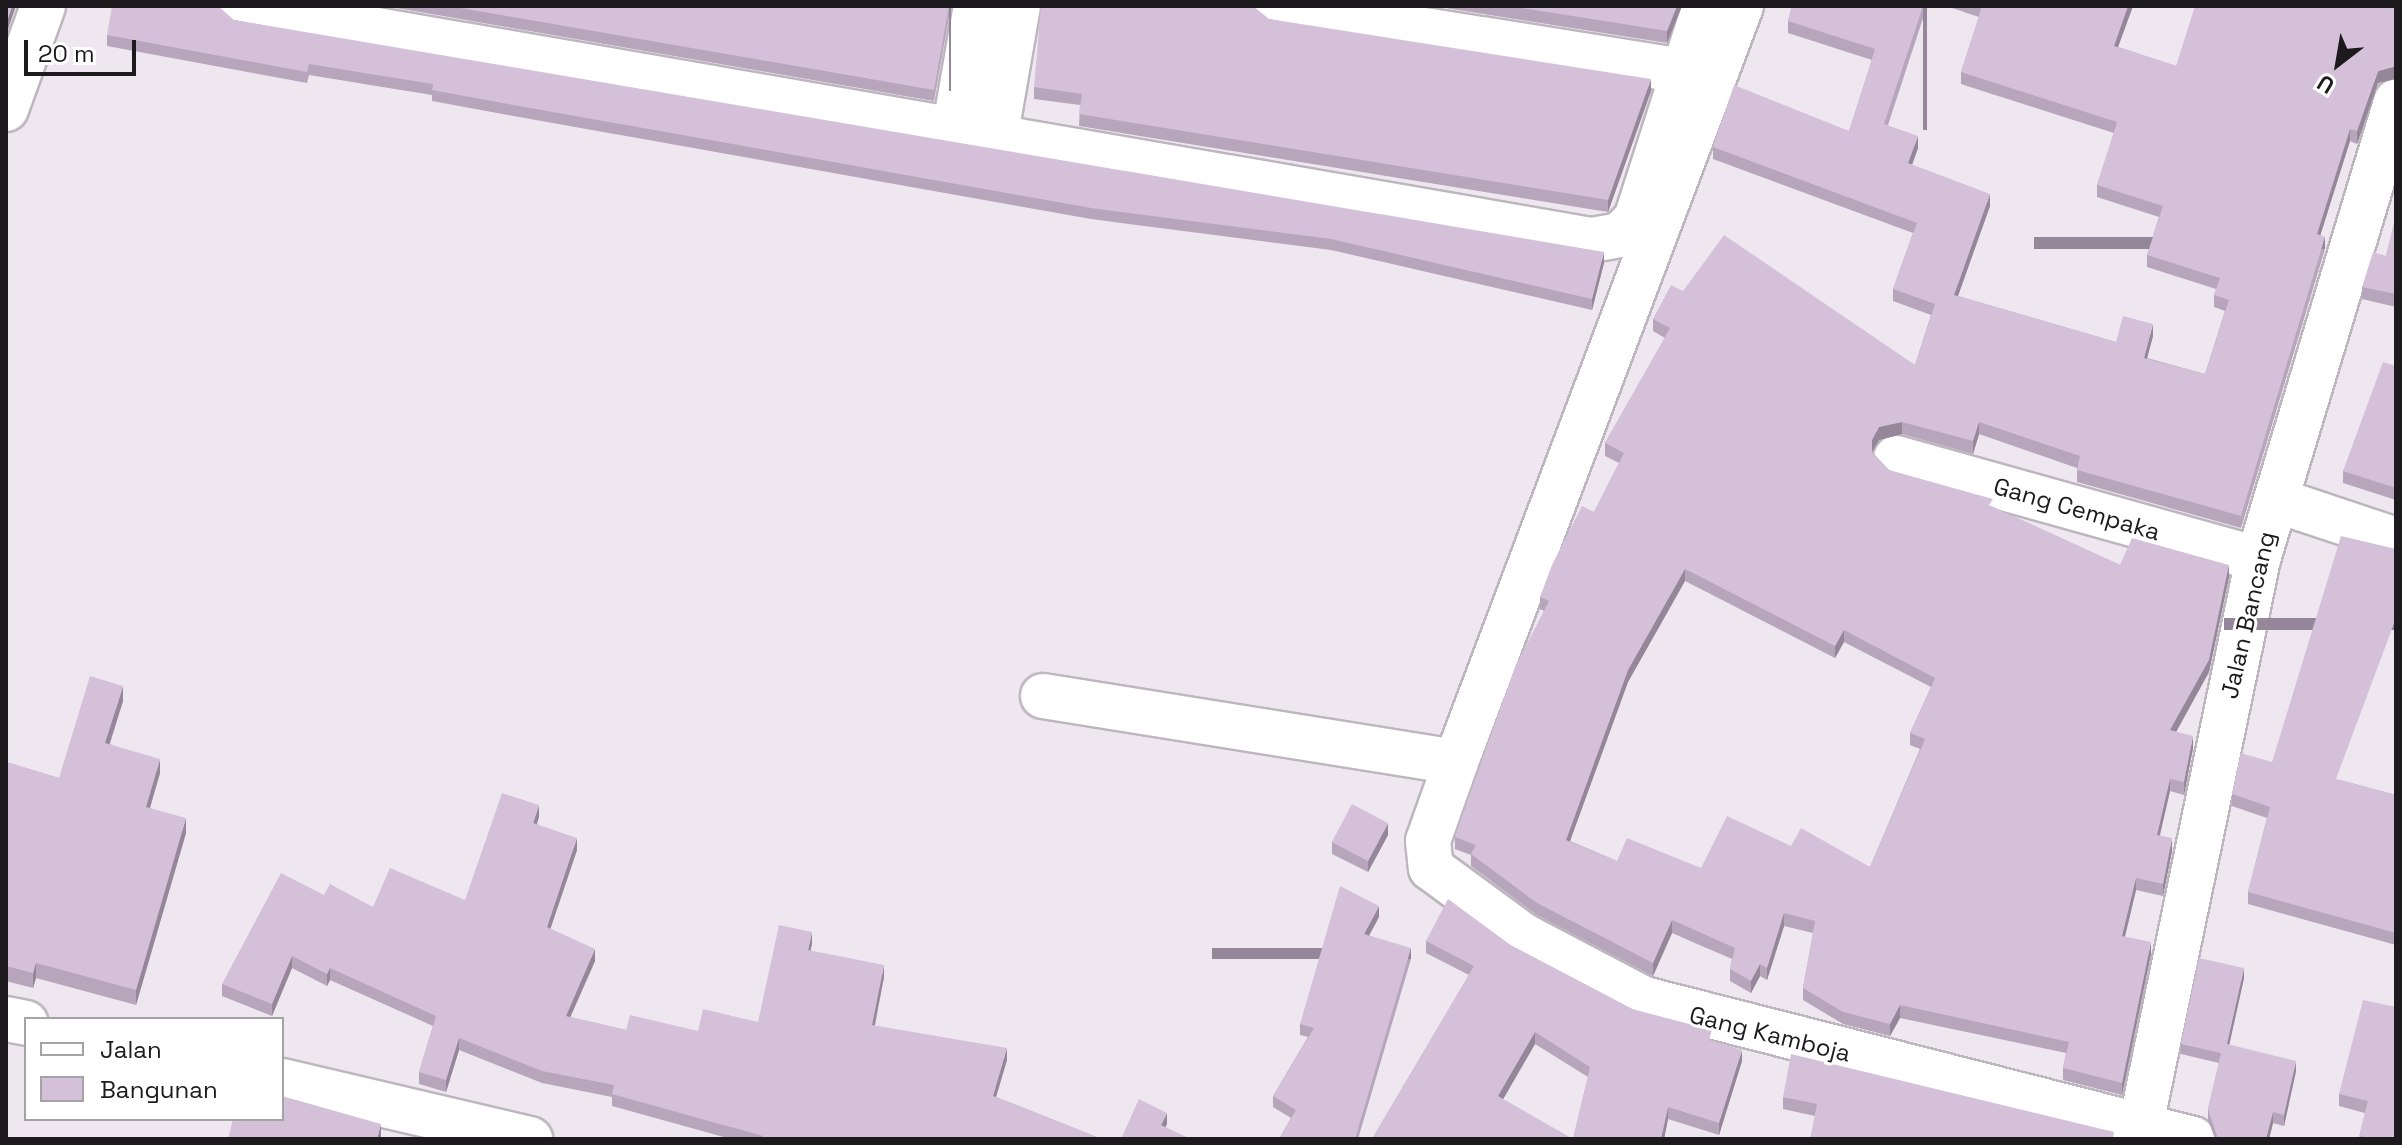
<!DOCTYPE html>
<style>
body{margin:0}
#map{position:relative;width:2402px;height:1145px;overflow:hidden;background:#eee7f0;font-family:"Space Grotesk",sans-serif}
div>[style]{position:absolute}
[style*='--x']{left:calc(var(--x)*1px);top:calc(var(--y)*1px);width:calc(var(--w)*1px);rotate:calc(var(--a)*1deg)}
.roads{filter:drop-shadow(2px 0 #bdb6be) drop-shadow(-2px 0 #bdb6be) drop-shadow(0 2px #bdb6be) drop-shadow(0 -2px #bdb6be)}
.minor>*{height:44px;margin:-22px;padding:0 22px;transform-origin:22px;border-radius:22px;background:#fff}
.wall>*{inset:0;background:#b7a5bb}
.shaded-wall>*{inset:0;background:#958699;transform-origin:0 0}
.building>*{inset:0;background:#d5c0da;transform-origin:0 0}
span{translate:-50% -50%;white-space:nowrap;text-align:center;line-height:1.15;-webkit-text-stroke:6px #fff;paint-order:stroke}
.street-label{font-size:24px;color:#1d1a1d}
.frame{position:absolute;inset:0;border:8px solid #1d1a1d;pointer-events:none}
.legend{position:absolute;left:24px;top:1017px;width:260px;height:104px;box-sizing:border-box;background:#fff;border:2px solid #a5a3a5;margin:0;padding:10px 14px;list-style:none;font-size:24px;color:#1d1a1d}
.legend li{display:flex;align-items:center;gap:16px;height:40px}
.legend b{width:40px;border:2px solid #a5a3a5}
.north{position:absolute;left:2298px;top:24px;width:80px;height:80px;-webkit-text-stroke:6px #fff;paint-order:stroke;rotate:211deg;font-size:22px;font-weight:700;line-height:32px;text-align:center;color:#1d1a1d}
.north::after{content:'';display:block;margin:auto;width:28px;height:36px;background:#1d1a1d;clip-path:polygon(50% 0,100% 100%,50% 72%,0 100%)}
.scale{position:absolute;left:24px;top:40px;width:112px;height:36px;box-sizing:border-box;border:4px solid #1d1a1d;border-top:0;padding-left:10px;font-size:24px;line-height:28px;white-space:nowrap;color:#1d1a1d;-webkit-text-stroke:6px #fff;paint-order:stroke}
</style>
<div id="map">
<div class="roads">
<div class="minor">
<i style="--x:238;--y:6;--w:1374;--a:9.81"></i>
<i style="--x:1592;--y:240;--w:28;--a:-10"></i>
<i style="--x:1620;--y:235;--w:23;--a:-45"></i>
<i style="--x:1636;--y:219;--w:224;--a:-72.1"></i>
<i style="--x:1273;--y:6;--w:442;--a:9"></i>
<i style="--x:1741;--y:6;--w:808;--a:110.66"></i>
<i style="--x:1456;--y:762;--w:84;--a:109.5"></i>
<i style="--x:1428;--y:841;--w:27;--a:84"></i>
<i style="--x:1431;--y:868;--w:115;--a:36.2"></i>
<i style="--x:1524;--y:936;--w:136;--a:27.7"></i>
<i style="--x:1644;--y:999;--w:567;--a:14.31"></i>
<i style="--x:6;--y:109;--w:109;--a:-70.2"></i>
<i style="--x:955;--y:126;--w:122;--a:-80.1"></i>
<i style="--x:996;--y:133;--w:129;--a:-80.2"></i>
<i style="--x:1896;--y:458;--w:376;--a:15.6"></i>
<i style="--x:2276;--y:500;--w:126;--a:18.4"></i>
<i style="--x:1043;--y:696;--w:418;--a:9.1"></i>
<i style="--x:6;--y:1019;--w:20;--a:11"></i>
<i style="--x:282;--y:1081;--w:255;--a:13.2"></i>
<i style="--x:2138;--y:1139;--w:592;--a:-78.31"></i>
<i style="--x:2258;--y:559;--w:478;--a:-73.2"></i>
</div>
</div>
<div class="wall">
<i style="clip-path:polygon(385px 6px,951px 6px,934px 101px)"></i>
<i style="clip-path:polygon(1433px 6px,1682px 6px,1667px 43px)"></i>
<i style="clip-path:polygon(evenodd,1792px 6px,1927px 6px,1888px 125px,1918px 148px,1912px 165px,1990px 206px,1958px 296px,2116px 342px,2153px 336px,2147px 358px,2205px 374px,2225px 311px,2214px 307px,2214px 295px,2216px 289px,2147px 267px,2147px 255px,2159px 217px,2097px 197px,2097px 185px,2114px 133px,1961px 84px,1961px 72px,1979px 17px,1946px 6px,2133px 6px,2118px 47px,2176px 66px,2378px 83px,2357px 144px,2350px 141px,2320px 235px,2325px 249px,2241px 528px,2077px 482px,2077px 468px,1979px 434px,1973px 454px,1902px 434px,1879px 440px,1872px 452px,1889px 470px,1993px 507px,2120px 565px,2229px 577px,2209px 672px,2176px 732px,2193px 748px,2184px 795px,2170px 791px,2160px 835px,2172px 851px,2163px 896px,2136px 890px,2125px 937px,2151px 954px,2122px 1095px,2063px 1080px,2063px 1068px,2066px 1053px,1900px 1018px,1890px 1036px,1843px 1024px,1803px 1000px,1803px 988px,1813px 933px,1784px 926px,1767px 980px,1760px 976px,1751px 993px,1730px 981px,1730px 969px,1732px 959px,1672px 933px,1653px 976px,1537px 915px,1471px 866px,1471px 855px,1455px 849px,1455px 837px,1544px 611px,1540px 609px,1540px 597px,1594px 512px,1619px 463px,1605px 456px,1605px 443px,1665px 338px,1653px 331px,1653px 319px,1683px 291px,1915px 365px,1931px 315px,1893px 301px,1893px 289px,1913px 233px,1713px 159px,1713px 147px,1849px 131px,1872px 60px,1788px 33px,1788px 21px,1792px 6px,1685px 581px,1835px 658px,1844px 642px,1931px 687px,1910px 733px,1910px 745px,1920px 749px,1870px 867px,1791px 846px,1701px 868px,1617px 861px,1570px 841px,1628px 682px,1685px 581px)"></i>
<i style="clip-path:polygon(1269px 19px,1651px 91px,1608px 212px,1079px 126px,1080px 105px,1034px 99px,1034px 87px)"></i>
<i style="clip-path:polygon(234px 20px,1604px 263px,1592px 310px,1331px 250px,1091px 219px,508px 115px,432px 101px,432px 95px,309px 75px,307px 83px,107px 46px,107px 35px)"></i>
<i style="clip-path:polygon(2396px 216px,2396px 307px,2362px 299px,2362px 287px,2386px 256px)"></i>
<i style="clip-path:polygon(2396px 366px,2396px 500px,2343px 483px,2343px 471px)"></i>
<i style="clip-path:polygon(123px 701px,110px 744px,160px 773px,150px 808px,186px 833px,136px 1005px,36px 978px,33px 988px,6px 981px,6px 762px,59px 778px)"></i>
<i style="clip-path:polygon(2340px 780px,2396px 795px,2396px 945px,2248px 904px,2248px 892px,2267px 818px,2232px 806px,2232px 794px)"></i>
<i style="clip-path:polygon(539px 817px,537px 824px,577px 850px,550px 929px,595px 961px,570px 1017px,626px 1030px,698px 1031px,758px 1022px,812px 944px,810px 951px,884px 977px,875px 1026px,1007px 1060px,996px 1097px,1102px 1139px,731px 1139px,612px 1106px,612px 1097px,542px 1083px,459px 1050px,446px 1092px,419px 1084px,419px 1072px,433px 1026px,330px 980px,327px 986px,292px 968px,272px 1016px,222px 996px,222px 984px,324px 895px,373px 907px,465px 900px)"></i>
<i style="clip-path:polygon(1388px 835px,1368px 872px,1332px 854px,1332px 842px)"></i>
<i style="clip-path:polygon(1379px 917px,1369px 935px,1411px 959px,1358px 1139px,1279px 1139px,1291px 1118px,1273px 1107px,1273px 1096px,1308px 1037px,1300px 1035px,1300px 1024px)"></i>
<i style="clip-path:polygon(1426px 941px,1512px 946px,1632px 1009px,1712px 1041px,1742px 1061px,1719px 1135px,1668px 1119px,1664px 1139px,1573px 1139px,1588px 1077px,1535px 1044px,1503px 1099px,1372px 1139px,1469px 975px,1426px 953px)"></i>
<i style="clip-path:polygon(2244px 978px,2229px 1045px,2296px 1071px,2284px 1126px,2273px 1123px,2269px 1139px,2215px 1139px,2208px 1120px,2208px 1109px,2219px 1063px,2181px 1054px,2181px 1044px)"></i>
<i style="clip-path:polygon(2396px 1007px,2396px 1139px,2359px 1139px,2365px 1113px,2339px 1106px,2339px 1094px)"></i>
<i style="clip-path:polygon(1783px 1097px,2114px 1139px,1815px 1116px,1783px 1109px)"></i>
</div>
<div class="shaded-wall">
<i style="clip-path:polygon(12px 6px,16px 6px,6px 35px,6px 24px)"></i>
<i style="left:949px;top:6px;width:2px;height:85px"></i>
<i style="clip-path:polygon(1677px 6px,1682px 6px,1667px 43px,1667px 31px)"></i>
<i style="left:1923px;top:6px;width:4px;height:124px"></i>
<i style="clip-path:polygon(2128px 6px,2133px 6px,2114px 58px,2114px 46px)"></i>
<i style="clip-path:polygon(2396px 66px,2396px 79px,2378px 83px,2357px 144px,2357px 131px,2378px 71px)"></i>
<i style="clip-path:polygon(1651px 79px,1651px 91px,1608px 212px,1608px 200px)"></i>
<i style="clip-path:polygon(2350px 129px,2350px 141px,2317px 246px,2317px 234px)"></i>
<i style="clip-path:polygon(1918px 136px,1918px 148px,1908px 176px,1908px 163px)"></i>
<i style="clip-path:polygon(1990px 194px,1990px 206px,1954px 307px,1954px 295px)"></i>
<i style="left:2325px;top:237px;width:12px;height:291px;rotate:90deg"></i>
<i style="clip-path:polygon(1604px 252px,1604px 263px,1592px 310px,1592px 299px)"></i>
<i style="clip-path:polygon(2153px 324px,2153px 336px,2144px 370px,2144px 358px)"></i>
<i style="clip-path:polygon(1902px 422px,1902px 434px,1879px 440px,1872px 452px,1872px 440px,1879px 427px)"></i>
<i style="clip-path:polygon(1979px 422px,1979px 434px,1973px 454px,1973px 441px)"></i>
<i style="clip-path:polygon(2229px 565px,2229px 577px,2209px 672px,2170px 743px,2170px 730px)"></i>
<i style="clip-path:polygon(1685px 569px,1685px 581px,1628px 682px,1566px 852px,1566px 840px,1628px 670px)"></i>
<i style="left:2396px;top:618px;width:12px;height:172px;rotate:90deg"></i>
<i style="clip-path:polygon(1844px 630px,1844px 642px,1835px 658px,1835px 646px)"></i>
<i style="clip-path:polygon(123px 686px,123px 701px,105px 757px,105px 743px)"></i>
<i style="clip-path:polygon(2193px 736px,2193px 748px,2184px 795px,2184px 782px)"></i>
<i style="clip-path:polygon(160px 759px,160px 773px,146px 821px,146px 807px)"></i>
<i style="clip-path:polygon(2170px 779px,2170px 791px,2157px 847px,2157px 835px)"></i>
<i style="clip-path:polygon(539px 805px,539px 817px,533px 835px,533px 823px)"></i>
<i style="clip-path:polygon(186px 818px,186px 833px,136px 1005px,136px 990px)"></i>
<i style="clip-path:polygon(1388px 823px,1388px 835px,1368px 872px,1368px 861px)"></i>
<i style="clip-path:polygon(577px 838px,577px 850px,547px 939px,547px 927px)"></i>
<i style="clip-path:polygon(2172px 838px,2172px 851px,2163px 896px,2163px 884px)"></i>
<i style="clip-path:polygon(2136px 878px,2136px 890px,2122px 948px,2122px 936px)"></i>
<i style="clip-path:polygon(1379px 906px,1379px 917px,1364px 945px,1364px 934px)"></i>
<i style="clip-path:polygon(1784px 913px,1784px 926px,1767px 980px,1767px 968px)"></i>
<i style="clip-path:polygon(1672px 920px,1672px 933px,1653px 976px,1653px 963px)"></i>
<i style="clip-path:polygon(812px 932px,812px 944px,808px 962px,808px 950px)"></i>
<i style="clip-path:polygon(2151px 942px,2151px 954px,2122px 1095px,2122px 1083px)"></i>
<i style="left:1411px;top:948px;width:11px;height:199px;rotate:90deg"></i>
<i style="clip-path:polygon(595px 949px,595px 961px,566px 1027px,566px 1016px)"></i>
<i style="clip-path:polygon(292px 956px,292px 968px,272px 1016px,272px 1004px)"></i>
<i style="clip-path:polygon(36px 963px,36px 978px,33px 988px,33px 973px)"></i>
<i style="clip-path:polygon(1760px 964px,1760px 976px,1751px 993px,1751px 981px)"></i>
<i style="clip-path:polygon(884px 965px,884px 977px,872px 1037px,872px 1025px)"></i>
<i style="clip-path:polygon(330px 968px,330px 980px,327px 986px,327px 974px)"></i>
<i style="clip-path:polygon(2244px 968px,2244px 978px,2227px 1055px,2227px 1044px)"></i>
<i style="clip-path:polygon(1900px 1005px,1900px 1018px,1890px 1036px,1890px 1024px)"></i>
<i style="clip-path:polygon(1535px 1032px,1535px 1044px,1498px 1108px,1498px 1096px)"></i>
<i style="clip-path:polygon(459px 1038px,459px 1050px,446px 1092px,446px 1080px)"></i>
<i style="clip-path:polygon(1007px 1048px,1007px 1060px,993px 1107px,993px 1096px)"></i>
<i style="clip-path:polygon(1742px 1050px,1742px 1061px,1719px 1135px,1719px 1123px)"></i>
<i style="clip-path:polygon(2296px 1061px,2296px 1071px,2284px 1126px,2284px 1115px)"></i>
<i style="clip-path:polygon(1668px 1107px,1668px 1119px,1664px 1139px,1661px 1139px)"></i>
<i style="clip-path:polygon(2273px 1112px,2273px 1123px,2269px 1139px,2266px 1139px)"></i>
<i style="clip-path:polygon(1167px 1113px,1167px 1124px,1161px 1137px,1161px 1125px)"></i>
<i style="clip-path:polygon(381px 1124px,381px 1139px,377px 1139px)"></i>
</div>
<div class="building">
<i style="clip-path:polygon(6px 6px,12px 6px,6px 24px)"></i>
<i style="clip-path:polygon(112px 6px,218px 6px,234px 20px,1604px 252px,1592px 299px,1331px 239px,1091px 208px,508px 104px,432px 90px,433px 84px,309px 64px,307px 72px,107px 35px)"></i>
<i style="clip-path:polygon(449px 6px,949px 6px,934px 90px)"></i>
<i style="clip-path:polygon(1041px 6px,1253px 6px,1269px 19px,1651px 79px,1608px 200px,1079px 114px,1082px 94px,1034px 87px)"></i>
<i style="clip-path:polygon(1509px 6px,1677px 6px,1667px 31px)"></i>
<i style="clip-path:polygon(evenodd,1792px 6px,1923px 6px,1884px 124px,1918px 136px,1908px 163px,1990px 194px,1954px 295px,2116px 342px,2123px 316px,2153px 324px,2144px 358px,2205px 374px,2229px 300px,2214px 295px,2220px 278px,2147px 255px,2163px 206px,2097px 185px,2117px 122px,1961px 72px,1982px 6px,2128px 6px,2114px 46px,2176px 66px,2195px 6px,2396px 6px,2396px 66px,2378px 71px,2357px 131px,2350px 129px,2317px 234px,2325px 237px,2241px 516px,2077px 470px,2080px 456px,1979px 422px,1973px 441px,1902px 422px,1879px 427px,1872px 440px,1872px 453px,1889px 470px,1993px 499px,1989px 505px,2120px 565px,2132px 538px,2229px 565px,2209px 660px,2170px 730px,2193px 736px,2184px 782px,2170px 779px,2157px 835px,2172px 838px,2163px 884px,2136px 878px,2122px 936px,2151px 942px,2122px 1083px,2063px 1068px,2069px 1042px,1900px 1005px,1890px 1024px,1843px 1012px,1803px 988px,1815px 921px,1784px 913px,1767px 968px,1760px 964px,1751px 981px,1730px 969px,1735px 948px,1672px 920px,1653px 963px,1537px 903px,1471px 854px,1476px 845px,1455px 837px,1515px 667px,1549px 601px,1540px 597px,1552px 565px,1582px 506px,1594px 512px,1624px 453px,1605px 443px,1670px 328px,1653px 319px,1671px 285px,1683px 291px,1724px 235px,1915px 365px,1935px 304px,1893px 289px,1917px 223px,1713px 147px,1734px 85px,1849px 131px,1875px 49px,1788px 21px,1792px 6px,1685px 569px,1835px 646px,1844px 630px,1935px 678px,1910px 733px,1925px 739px,1870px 867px,1801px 828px,1791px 846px,1727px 816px,1701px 868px,1627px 838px,1617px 861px,1566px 840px,1628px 670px,1685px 569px)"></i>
<i style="clip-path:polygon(2396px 216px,2396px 294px,2362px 287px,2373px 252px,2386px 256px)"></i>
<i style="clip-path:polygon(2383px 362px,2396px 366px,2396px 488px,2343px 471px)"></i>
<i style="clip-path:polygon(2341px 536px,2396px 549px,2396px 618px,2336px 779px,2396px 795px,2396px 933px,2248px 892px,2270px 807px,2232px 794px,2241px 753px,2272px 762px)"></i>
<i style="clip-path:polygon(90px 676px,123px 686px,105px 743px,160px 759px,146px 807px,186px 818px,136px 990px,36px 963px,33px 973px,6px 966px,6px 762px,59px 778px)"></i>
<i style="clip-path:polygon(502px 793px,539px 805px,533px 823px,577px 838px,547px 927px,595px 949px,566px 1016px,626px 1030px,630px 1015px,698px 1031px,703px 1009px,758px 1022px,779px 925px,812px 932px,808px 950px,884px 965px,872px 1025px,1007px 1048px,993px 1096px,1102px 1139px,801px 1139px,794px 1137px,794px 1139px,762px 1139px,763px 1136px,612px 1094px,614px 1085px,542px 1071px,459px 1038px,446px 1080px,419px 1072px,436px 1016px,330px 968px,327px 974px,292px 956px,272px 1004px,222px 984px,281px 873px,324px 895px,330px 884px,373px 907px,390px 868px,465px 900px)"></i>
<i style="left:1352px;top:804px;width:41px;height:43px;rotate:28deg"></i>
<i style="clip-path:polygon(1340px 886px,1379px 906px,1364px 934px,1411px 948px,1355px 1139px,1279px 1139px,1296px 1110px,1273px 1096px,1314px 1028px,1300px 1024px)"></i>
<i style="clip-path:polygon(1448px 899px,1512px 946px,1632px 1009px,1712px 1030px,1709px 1040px,1742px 1050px,1719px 1123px,1668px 1107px,1661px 1139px,1573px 1139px,1590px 1067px,1535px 1032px,1498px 1096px,1573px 1139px,1372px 1139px,1474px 966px,1426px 941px)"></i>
<i style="clip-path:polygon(2199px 958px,2244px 968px,2227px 1044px,2296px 1061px,2284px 1115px,2273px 1112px,2266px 1139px,2215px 1139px,2217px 1136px,2208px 1109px,2221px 1053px,2181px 1044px)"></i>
<i style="clip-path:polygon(2363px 1000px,2396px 1007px,2396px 1139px,2372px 1139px,2359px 1136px,2368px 1101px,2339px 1094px)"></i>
<i style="clip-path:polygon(1791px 1054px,2114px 1132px,2113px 1139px,1810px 1139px,1817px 1104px,1783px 1097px)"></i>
<i style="clip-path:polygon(282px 1096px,381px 1124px,377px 1139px,228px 1139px,233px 1119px,282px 1119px)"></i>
<i style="clip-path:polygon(1139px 1099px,1167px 1113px,1161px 1125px,1191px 1139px,1121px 1139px)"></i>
</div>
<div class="street-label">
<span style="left:2077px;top:509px;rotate:16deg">Gang Cempaka</span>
<span style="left:2248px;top:615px;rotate:-77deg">Jalan Bancang</span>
<span style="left:1770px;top:1034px;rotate:14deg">Gang Kamboja</span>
</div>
<div class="frame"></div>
<ul class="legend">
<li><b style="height:10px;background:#fff"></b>Jalan</li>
<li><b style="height:22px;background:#d5c0da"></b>Bangunan</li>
</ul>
<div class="north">U</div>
<div class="scale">20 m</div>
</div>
